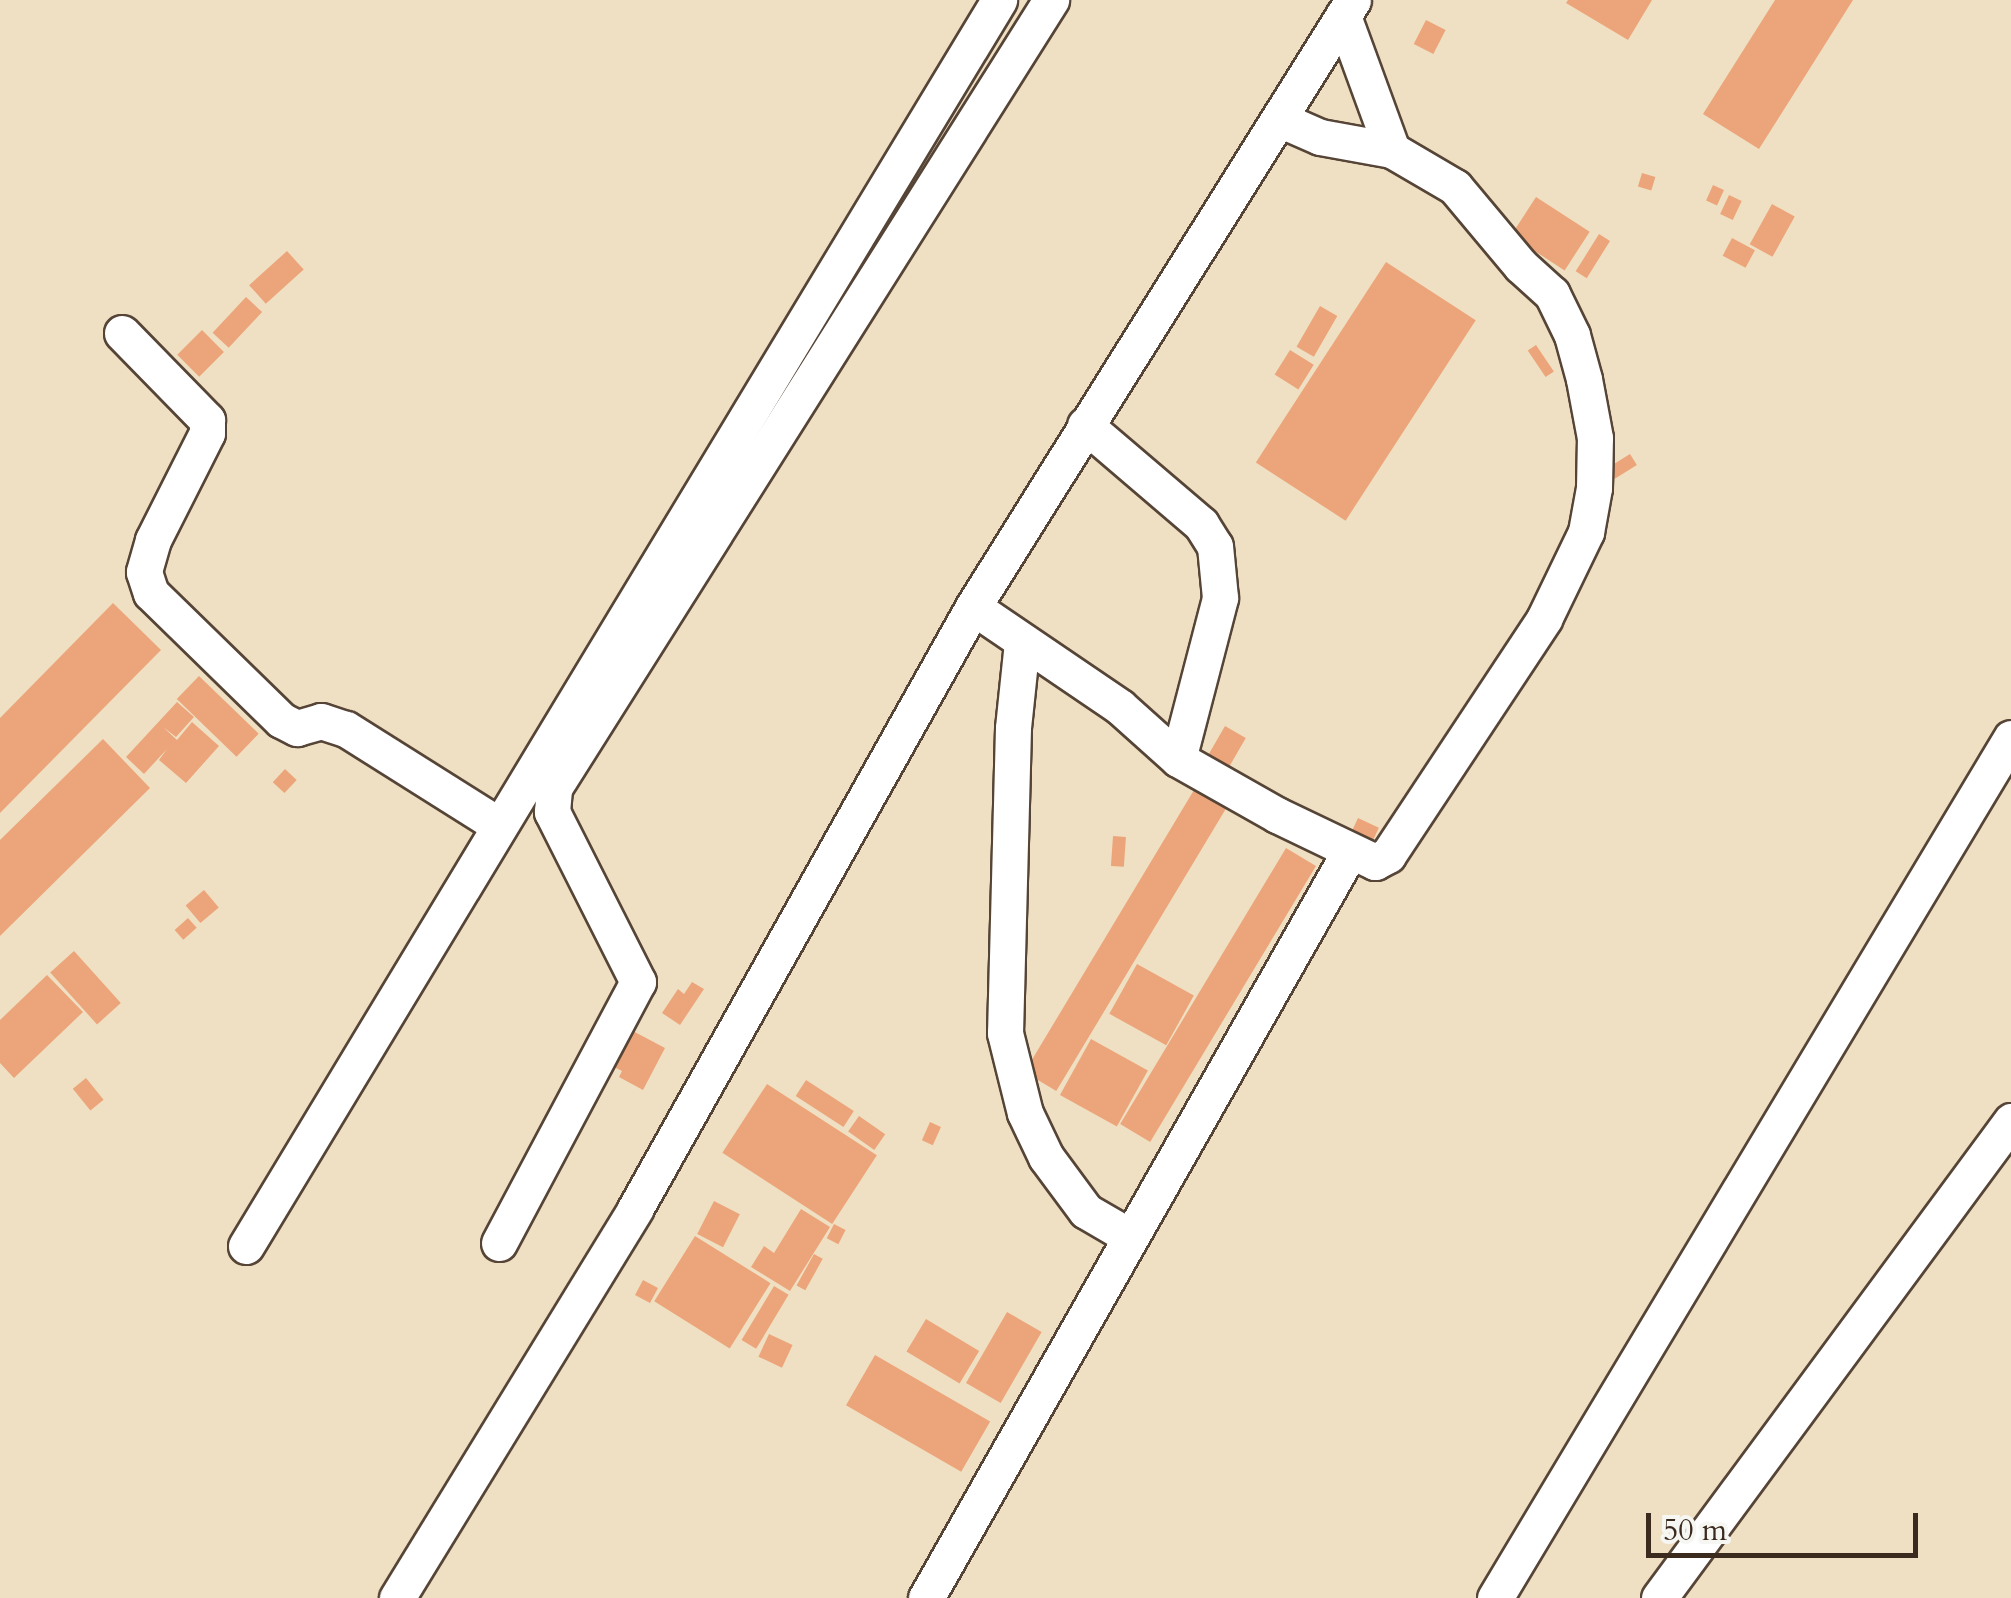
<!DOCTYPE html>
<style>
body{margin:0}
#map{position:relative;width:2011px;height:1598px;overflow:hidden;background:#efe0c3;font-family:Cardo,serif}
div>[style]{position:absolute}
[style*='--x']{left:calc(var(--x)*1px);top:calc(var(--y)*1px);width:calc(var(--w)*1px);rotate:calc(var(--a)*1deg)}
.building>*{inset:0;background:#eca57a;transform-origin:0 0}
.roads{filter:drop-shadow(2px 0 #564537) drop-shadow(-2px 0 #564537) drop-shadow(0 2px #564537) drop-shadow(0 -2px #564537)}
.minor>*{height:35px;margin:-17.5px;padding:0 17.5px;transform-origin:17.5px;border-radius:17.5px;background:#fff}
span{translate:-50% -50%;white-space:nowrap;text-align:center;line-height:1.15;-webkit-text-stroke:9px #f6f6f2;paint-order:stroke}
.scale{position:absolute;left:1646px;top:1513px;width:272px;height:45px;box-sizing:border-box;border:5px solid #3b2a1e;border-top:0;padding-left:12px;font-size:30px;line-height:35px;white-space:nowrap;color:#3b2a1e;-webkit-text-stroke:8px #f6f6f2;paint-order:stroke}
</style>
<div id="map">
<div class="building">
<i style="clip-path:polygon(1568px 0,1652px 0,1628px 40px,1566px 3px)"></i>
<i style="clip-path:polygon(1775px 0,1853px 0,1759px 149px,1703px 114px)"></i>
<i style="left:1426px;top:20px;width:22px;height:27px;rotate:27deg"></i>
<i style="left:1642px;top:173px;width:14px;height:14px;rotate:17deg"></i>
<i style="left:1713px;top:185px;width:12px;height:17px;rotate:24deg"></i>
<i style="left:1729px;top:195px;width:14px;height:21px;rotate:25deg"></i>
<i style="left:1536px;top:197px;width:64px;height:46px;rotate:33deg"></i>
<i style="left:1772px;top:204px;width:26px;height:46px;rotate:29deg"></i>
<i style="left:1599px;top:234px;width:13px;height:44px;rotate:32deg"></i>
<i style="left:1732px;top:238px;width:26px;height:20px;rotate:28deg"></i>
<i style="left:287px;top:251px;width:25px;height:51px;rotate:48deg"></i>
<i style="left:1386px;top:262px;width:107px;height:239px;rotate:33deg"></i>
<i style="left:246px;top:297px;width:22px;height:49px;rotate:43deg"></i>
<i style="left:1320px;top:306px;width:20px;height:47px;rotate:30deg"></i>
<i style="left:202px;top:330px;width:31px;height:35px;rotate:45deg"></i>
<i style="left:1536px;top:345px;width:32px;height:10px;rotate:56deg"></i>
<i style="left:1290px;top:350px;width:28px;height:29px;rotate:32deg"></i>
<i style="left:1630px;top:454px;width:13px;height:26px;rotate:58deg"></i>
<i style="clip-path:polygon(113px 603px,161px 650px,0 813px,0 718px)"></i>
<i style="left:199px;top:676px;width:83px;height:32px;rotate:44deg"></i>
<i style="clip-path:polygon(177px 702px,194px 717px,176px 737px,163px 727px,177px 740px,192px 722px,219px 746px,186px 783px,159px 760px,167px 749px,144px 774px,126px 757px)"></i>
<i style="left:1225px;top:726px;width:24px;height:48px;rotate:30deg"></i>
<i style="clip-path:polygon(103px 739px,150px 788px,0 936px,0 840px)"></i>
<i style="left:285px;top:769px;width:16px;height:18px;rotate:43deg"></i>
<i style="left:1194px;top:790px;width:37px;height:329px;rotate:31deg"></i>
<i style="left:1358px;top:818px;width:23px;height:22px;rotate:25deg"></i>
<i style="left:1113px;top:836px;width:13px;height:30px;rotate:4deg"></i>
<i style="left:1286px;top:848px;width:35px;height:322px;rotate:31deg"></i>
<i style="left:204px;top:890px;width:23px;height:24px;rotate:50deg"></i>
<i style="left:188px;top:918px;width:13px;height:18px;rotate:48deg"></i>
<i style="left:74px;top:951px;width:70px;height:32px;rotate:48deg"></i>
<i style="left:1137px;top:964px;width:65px;height:57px;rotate:29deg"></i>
<i style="clip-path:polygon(47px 975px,83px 1012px,14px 1078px,0 1063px,0 1020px)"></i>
<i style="clip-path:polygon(692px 982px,704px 989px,680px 1025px,662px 1013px,678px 989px,684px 994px)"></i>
<i style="clip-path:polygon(631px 1030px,665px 1048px,643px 1090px,619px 1077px,622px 1071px,612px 1066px)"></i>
<i style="left:1091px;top:1039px;width:65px;height:64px;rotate:29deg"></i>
<i style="left:86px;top:1078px;width:28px;height:17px;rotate:51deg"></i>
<i style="left:806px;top:1080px;width:57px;height:19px;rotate:33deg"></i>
<i style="left:767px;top:1084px;width:131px;height:82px;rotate:33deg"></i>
<i style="left:859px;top:1116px;width:32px;height:19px;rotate:35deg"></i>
<i style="left:930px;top:1122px;width:12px;height:20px;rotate:24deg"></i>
<i style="left:714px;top:1201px;width:29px;height:37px;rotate:27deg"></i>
<i style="clip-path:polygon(801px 1209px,830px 1227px,790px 1291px,751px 1267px,764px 1246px,774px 1253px)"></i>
<i style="left:834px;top:1224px;width:13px;height:16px;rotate:27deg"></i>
<i style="left:695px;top:1236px;width:89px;height:77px;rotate:32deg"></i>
<i style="left:814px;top:1254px;width:10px;height:36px;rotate:29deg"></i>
<i style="left:643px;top:1280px;width:17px;height:17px;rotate:28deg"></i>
<i style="left:774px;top:1286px;width:17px;height:63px;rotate:31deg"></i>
<i style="left:1007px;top:1312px;width:40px;height:82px;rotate:30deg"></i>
<i style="left:926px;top:1319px;width:62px;height:38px;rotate:31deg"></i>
<i style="left:769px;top:1334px;width:26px;height:25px;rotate:25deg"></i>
<i style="left:875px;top:1355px;width:133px;height:58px;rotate:30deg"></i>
</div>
<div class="roads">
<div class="minor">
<i style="--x:1343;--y:16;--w:143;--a:69.9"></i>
<i style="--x:122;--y:333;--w:122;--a:45.7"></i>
<i style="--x:207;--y:420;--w:13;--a:90"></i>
<i style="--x:207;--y:433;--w:120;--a:116.8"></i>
<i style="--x:153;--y:540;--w:33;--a:106"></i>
<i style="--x:144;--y:572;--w:22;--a:72"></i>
<i style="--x:151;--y:593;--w:182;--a:44.3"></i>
<i style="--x:281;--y:720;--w:18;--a:27"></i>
<i style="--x:297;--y:728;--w:25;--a:-16"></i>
<i style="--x:321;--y:721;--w:26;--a:18"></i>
<i style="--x:346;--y:729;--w:178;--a:32.2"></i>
<i style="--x:1085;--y:425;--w:153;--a:40.5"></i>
<i style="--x:1201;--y:524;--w:26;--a:58"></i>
<i style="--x:1215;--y:546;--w:52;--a:84.5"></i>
<i style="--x:1220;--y:598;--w:166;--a:104.6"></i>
<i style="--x:973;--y:607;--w:178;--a:34.2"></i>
<i style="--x:1120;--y:707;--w:78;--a:41.9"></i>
<i style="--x:1178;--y:759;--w:114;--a:29.5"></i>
<i style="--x:1277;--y:815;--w:109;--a:25.6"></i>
<i style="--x:1375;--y:862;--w:15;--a:-28"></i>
<i style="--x:1388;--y:855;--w:283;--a:-56.5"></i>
<i style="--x:1544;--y:619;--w:97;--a:-64.2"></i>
<i style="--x:1586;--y:532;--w:45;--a:-79.7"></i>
<i style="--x:1594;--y:488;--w:50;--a:-88.9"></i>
<i style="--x:1595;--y:438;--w:60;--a:-100.6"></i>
<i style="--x:1584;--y:379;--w:46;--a:-105.3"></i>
<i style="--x:1572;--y:335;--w:46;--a:-116"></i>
<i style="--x:1552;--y:294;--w:42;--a:-137.9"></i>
<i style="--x:1521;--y:266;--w:103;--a:-129.9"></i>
<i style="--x:1455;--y:187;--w:73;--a:-149.6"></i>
<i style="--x:1392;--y:150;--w:73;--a:-169.8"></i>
<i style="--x:1320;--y:137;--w:43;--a:-156.4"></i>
<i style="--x:1022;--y:642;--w:86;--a:96"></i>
<i style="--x:1013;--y:728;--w:305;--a:91.5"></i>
<i style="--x:1005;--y:1033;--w:82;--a:76"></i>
<i style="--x:1025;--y:1113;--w:49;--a:64.5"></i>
<i style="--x:1046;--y:1157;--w:67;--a:53.5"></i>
<i style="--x:1086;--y:1211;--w:50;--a:30.2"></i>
<i style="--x:499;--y:1243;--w:296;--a:-62"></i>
<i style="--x:638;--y:982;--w:191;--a:-116.8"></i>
<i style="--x:552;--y:812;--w:24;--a:-85"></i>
<i style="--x:554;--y:788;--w:932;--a:-57.76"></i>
<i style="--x:246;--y:1246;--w:1456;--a:-58.85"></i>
<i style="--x:397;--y:1598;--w:456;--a:-58.5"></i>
<i style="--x:635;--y:1209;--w:690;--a:-60.69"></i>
<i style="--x:973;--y:607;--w:716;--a:-57.95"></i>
<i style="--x:926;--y:1598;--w:859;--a:-60.42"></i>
<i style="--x:1495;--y:1598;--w:1003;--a:-59.04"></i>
<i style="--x:1659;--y:1598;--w:593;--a:-53.57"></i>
</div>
</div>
<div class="scale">50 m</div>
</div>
